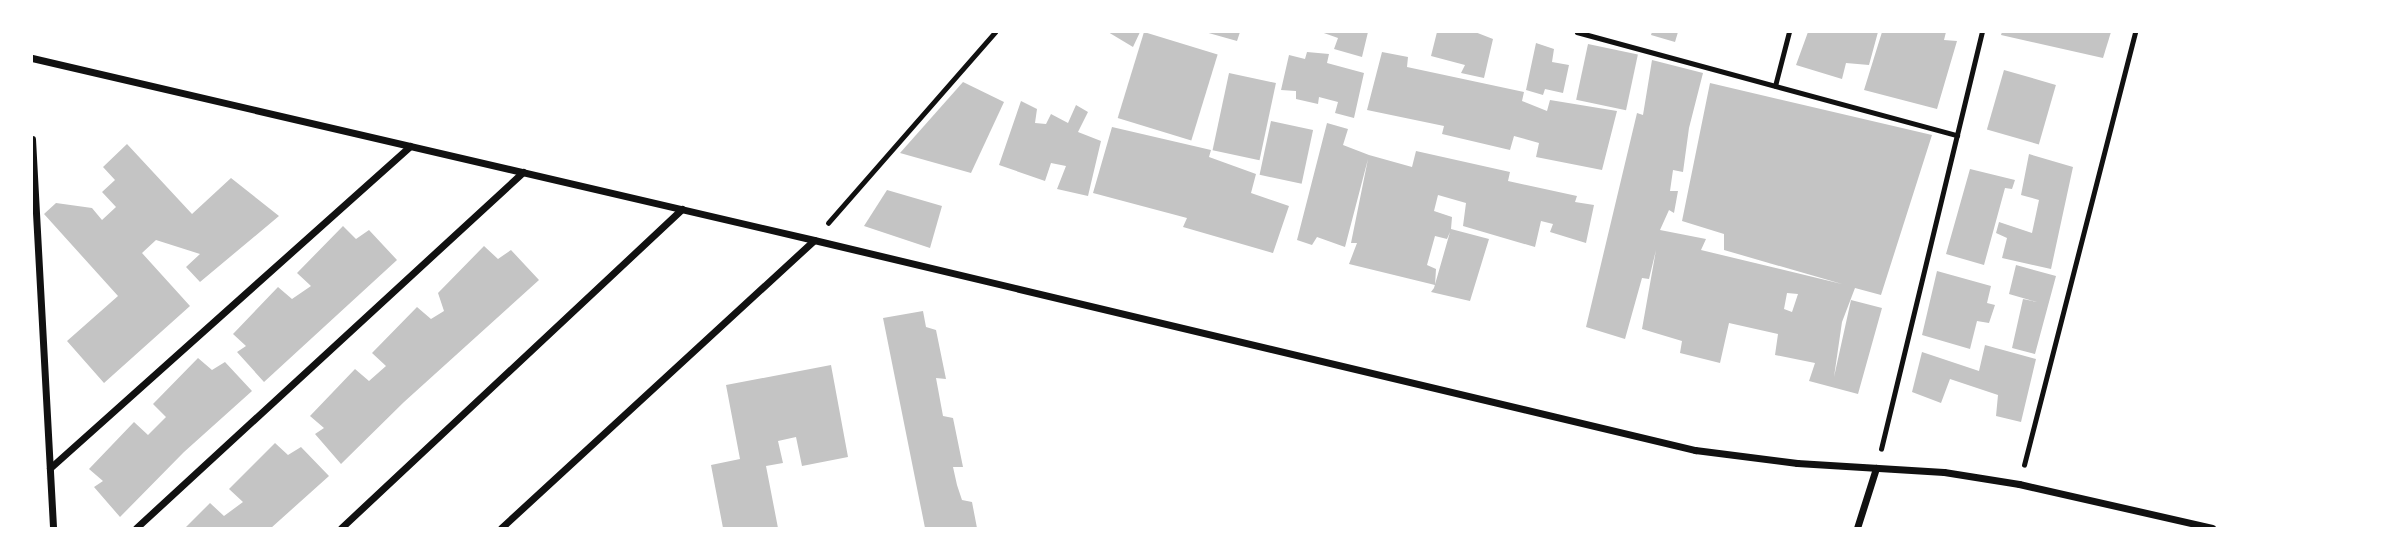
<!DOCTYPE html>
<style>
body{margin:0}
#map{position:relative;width:2394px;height:560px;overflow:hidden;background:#fff;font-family:"Roboto Condensed",sans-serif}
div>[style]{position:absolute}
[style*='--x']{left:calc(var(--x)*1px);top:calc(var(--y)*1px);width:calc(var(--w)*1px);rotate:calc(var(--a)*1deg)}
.building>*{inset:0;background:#c4c4c4;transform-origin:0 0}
.path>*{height:4.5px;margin:-2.25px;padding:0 2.25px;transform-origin:2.25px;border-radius:2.25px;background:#111}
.minor>*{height:7px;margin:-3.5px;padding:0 3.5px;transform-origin:3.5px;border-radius:3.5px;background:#111}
span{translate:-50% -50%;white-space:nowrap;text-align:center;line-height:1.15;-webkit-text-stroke:7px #fff;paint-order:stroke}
.frame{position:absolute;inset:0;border:33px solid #fff;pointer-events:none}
</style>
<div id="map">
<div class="building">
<i style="clip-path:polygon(1108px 32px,1140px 32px,1133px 47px)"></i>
<i style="left:1144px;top:32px;width:77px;height:90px;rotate:17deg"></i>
<i style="clip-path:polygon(1205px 32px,1240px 32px,1237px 41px)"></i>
<i style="clip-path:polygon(1321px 32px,1368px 32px,1362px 57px,1334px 49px,1338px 38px)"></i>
<i style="clip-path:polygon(1437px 32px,1475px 32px,1493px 39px,1484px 78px,1461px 73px,1465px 65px,1431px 56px)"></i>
<i style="clip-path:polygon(1652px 32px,1678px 32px,1675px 42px,1651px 35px)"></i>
<i style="clip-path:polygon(1808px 32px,1878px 32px,1869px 65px,1846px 63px,1842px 79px,1796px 65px)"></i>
<i style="clip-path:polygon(1882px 32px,1946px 32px,1944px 40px,1957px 41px,1937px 109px,1864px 90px)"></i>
<i style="clip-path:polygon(2002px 32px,2111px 32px,2103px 58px,2001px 35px)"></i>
<i style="clip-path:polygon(1536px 43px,1554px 49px,1552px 62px,1569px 65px,1563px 93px,1545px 89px,1543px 95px,1526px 90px)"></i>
<i style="left:1588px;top:44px;width:51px;height:57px;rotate:12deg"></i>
<i style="clip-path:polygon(1307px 52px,1329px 54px,1327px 63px,1364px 73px,1354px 118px,1335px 113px,1338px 102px,1319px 97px,1318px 104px,1296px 99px,1296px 91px,1281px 90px,1289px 55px,1305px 59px)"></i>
<i style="clip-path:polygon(1382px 52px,1408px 57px,1407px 67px,1524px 92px,1522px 101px,1547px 111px,1550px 100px,1617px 111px,1602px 170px,1536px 157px,1539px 143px,1514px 136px,1510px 150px,1442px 134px,1444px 126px,1367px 110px)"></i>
<i style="clip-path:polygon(evenodd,1652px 60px,1703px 73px,1689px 128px,1683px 172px,1673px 170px,1670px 191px,1678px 191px,1674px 213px,1669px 210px,1660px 230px,1706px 239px,1701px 250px,1842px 284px,1724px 250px,1724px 234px,1682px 221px,1710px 83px,1932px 135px,1881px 295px,1855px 288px,1842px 322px,1834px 377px,1851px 300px,1882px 308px,1858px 394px,1809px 381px,1815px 363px,1775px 355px,1778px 334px,1729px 323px,1720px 363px,1680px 353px,1682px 341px,1642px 329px,1656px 250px,1649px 279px,1642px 278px,1625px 339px,1586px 327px,1637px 113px,1643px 115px,1652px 60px,1787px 293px,1798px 294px,1792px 312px,1784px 309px,1787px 293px)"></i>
<i style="left:2004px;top:70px;width:54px;height:62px;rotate:16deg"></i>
<i style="left:1229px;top:73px;width:48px;height:79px;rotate:12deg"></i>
<i style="clip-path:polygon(963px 82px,1004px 102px,971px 173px,900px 153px)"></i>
<i style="clip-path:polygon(1021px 101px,1037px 109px,1035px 123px,1046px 124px,1051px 114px,1068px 123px,1076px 105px,1088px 112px,1078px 132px,1101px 141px,1088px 196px,1057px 189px,1066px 166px,1051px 163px,1045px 181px,999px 165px)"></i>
<i style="left:1271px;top:121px;width:43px;height:55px;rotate:12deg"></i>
<i style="clip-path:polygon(1327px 123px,1348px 129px,1343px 145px,1369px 155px,1412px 167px,1416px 151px,1510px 172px,1508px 181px,1577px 196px,1575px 202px,1594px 205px,1586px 243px,1550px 232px,1553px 224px,1541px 221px,1535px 247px,1463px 226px,1466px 203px,1438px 195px,1434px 211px,1452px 217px,1451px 229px,1489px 239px,1470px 301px,1431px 292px,1434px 288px,1450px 232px,1447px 239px,1435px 236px,1427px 265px,1436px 269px,1435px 285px,1349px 264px,1357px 243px,1351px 243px,1368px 159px,1345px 247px,1317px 237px,1312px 245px,1297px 240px)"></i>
<i style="clip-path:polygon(1112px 127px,1211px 150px,1209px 157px,1256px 174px,1251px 193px,1289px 206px,1273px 253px,1183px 227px,1187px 218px,1093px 193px)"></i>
<i style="clip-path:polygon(127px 144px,192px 214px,231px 178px,279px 216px,200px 282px,186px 267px,200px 254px,156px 240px,142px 253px,190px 306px,104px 383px,67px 341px,118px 296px,44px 214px,56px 203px,92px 208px,102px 220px,116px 207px,102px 192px,115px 180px,103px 167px)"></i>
<i style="clip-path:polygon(2029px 154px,2073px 167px,2051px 269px,2002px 258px,2007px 238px,1996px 233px,1999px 222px,2032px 233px,2039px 200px,2021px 195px)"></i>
<i style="clip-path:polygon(1970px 169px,2015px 180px,2012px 189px,2005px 188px,1984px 265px,1946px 254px)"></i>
<i style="clip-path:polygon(887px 190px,942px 206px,930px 248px,864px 226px)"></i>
<i style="clip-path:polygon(343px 226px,356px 239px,369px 230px,397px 260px,264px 382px,237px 352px,246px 346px,233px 334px,278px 287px,292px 299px,311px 286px,297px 273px)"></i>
<i style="clip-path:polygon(484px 246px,498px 259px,511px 250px,539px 280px,404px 402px,341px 464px,315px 434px,324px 428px,310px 416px,355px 369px,369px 381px,386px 366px,372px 353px,417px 307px,431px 319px,444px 311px,438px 293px)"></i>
<i style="clip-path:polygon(2016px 265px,2056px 276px,2035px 354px,2012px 348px,2023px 299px,2037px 302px,2009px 294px)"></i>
<i style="clip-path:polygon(1937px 271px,1991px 286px,1987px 303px,1995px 305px,1989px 323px,1977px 321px,1970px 349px,1922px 335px)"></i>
<i style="clip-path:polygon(923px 311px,926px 327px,936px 330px,946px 379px,936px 378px,943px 416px,953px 418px,963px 467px,953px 467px,957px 485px,962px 500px,972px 502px,977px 528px,925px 528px,883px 318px)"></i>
<i style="clip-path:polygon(1985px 345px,2036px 359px,2021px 422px,1996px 416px,1998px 395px,1950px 379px,1941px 403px,1912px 392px,1922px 352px,1979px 371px)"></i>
<i style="clip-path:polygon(198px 358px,212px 370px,225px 362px,252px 391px,184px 452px,120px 517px,94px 487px,103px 481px,89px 469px,134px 422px,148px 435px,166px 417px,153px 404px)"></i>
<i style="clip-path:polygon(831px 365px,848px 457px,802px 466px,796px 437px,778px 441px,783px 463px,766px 466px,778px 528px,723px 528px,711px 465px,740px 459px,726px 385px)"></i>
<i style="clip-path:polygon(275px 443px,288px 455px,301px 447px,329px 476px,271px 528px,185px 528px,210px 503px,224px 516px,243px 502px,229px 489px)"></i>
</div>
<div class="path">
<i style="--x:1577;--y:32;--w:394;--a:15.2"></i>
<i style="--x:1775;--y:86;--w:56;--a:-75.5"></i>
<i style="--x:828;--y:223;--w:254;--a:-48.8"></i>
<i style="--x:1881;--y:449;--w:429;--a:-76.4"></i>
<i style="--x:2024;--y:465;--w:447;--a:-75.6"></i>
</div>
<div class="minor">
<i style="--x:32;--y:58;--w:803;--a:13.1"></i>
<i style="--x:814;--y:240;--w:906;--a:13.41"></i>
<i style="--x:1695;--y:450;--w:103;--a:7.3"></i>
<i style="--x:1797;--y:463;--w:147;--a:3.5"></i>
<i style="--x:1944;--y:472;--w:76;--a:9.1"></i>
<i style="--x:2019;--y:484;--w:198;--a:12.8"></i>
<i style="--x:32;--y:139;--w:390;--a:86.9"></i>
<i style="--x:50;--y:468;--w:483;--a:-41.8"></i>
<i style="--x:136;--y:528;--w:526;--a:-42.61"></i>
<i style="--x:341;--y:528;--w:467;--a:-43.1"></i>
<i style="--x:501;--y:528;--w:425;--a:-42.6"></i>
<i style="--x:1857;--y:528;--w:63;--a:-72.4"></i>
</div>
<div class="frame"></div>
</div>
